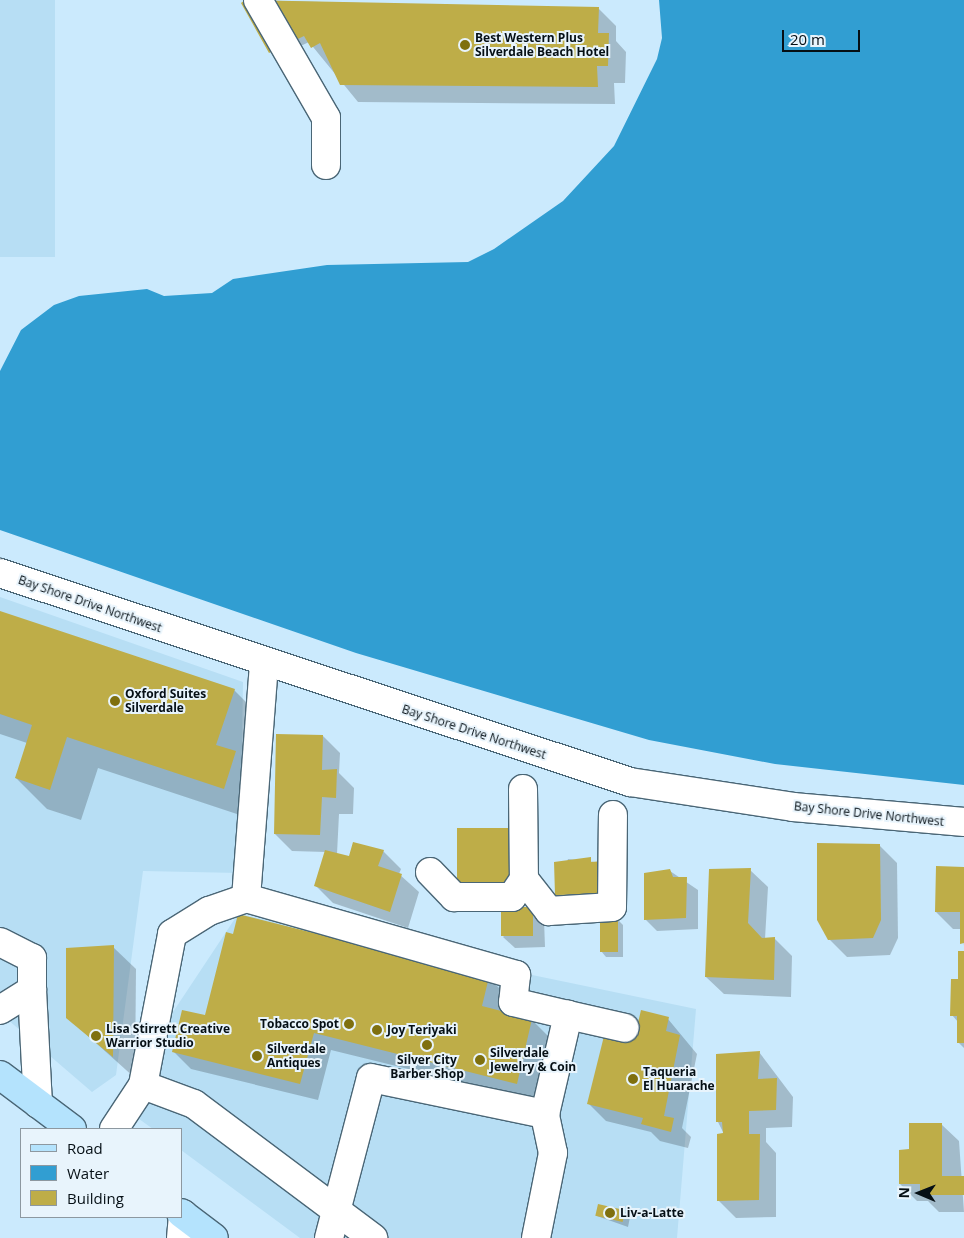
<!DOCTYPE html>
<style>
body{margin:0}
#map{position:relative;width:964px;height:1238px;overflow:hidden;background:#cbeafd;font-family:"Open Sans",sans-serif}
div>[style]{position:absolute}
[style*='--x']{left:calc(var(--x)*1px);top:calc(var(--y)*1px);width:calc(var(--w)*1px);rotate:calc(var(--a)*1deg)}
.built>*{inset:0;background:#b7def4;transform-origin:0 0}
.water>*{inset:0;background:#319ed2}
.shadow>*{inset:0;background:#0003}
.building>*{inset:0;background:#bead48;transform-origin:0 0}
.roads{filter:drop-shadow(1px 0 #4a6676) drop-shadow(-1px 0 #4a6676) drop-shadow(0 1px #4a6676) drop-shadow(0 -1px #4a6676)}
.minor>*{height:28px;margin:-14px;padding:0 14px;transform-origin:14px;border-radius:14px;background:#fff}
.major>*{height:28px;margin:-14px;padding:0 14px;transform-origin:14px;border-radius:14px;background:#b4e3fd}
.dots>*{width:14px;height:14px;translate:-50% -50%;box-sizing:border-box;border:2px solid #e8f4fc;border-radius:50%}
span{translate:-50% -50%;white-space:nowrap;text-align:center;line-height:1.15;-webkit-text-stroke:4px #e8f4fc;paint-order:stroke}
.poi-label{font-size:12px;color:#050f15;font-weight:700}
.left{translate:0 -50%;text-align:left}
.right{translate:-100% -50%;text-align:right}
.street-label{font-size:12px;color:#050f15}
.legend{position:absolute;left:20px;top:1128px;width:162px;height:90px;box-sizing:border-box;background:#e8f4fc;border:1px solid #8d98a0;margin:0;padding:6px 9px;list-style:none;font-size:15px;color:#050f15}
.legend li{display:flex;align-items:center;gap:10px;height:25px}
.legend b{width:25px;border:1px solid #8d98a0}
.north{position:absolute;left:894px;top:1168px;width:50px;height:50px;-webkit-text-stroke:4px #e8f4fc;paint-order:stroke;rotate:271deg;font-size:14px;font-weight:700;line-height:20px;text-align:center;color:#050f15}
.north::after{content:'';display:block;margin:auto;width:18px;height:22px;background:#050f15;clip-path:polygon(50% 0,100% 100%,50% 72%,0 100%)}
.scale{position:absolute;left:782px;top:30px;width:78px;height:22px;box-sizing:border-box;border:2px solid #050f15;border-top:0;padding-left:6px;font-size:15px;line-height:18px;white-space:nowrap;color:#050f15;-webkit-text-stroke:4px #e8f4fc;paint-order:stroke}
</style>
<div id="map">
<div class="built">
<i style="left:0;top:0;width:55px;height:257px"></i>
<i style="clip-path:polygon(0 597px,243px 682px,240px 873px,143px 871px,116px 1075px,92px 1092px,0 1013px)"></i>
<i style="clip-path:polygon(238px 914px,696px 1009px,677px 1238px,300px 1238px,181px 1150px,181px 1129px,153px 1129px,114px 1101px)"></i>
</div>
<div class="water">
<i style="clip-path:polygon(659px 0,964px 0,964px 785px,775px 764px,649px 740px,356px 653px,0 530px,0 371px,21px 330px,54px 305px,79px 296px,147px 289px,164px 296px,212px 293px,233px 279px,327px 265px,468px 262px,494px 249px,563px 201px,614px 146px,657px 59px,662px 38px)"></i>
</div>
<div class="shadow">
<i style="clip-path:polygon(248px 0,599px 9px,616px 26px,616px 41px,626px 52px,625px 83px,614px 83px,615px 104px,358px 102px,309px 42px,275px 58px)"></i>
<i style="clip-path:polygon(0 612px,234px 690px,265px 721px,255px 820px,98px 768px,81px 820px,47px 809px,16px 778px,27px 743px,0 734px)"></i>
<i style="clip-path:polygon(323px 736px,340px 753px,339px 773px,354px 788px,353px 814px,339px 814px,337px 854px,350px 858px,383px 851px,401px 869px,399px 874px,419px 892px,408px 928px,333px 903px,316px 886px,326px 852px,292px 851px,275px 834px)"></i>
<i style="clip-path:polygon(458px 830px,523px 894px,470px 894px,458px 882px)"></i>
<i style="clip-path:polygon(879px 845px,897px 863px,898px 938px,890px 955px,847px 957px,829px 939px)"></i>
<i style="clip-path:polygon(568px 859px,603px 863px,616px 906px,568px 906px,556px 895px)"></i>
<i style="clip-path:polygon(964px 868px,964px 946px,962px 929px,953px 929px,936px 912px)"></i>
<i style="clip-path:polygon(750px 870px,768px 887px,765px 939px,774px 938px,792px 956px,791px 997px,724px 994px,706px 977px)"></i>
<i style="clip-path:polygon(670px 871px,698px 890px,698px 929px,657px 931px,645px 919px)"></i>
<i style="clip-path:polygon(532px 908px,544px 920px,545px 947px,515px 948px,503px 937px)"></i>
<i style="clip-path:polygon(617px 919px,623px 925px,623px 957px,606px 957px,601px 951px)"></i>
<i style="clip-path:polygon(113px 947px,136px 969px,135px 1078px,67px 1017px)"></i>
<i style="clip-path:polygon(964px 952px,964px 1048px,958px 1042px,958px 1022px,952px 1015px)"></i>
<i style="clip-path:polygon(489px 978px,506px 995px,502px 1012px,532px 1020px,549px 1037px,534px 1100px,331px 1050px,318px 1100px,191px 1069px,173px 1051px,206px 1017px)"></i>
<i style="clip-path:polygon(668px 1019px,697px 1054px,682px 1128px,691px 1137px,688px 1148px,660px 1141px,651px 1132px,606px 1121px,588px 1103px,634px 1041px)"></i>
<i style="clip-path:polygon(759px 1052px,793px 1097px,792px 1127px,766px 1128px,766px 1142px,776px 1153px,776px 1217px,736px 1218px,718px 1200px,724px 1134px,718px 1122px)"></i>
<i style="clip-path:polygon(941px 1124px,959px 1141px,964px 1212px,939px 1212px,928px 1201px,917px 1201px,900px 1184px,910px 1151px)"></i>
<i style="clip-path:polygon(624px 1211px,630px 1217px,628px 1227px,597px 1216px)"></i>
</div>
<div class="building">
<i style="clip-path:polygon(245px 0,599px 7px,598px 33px,609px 33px,608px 66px,597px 66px,598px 87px,340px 85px,320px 43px,311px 48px,304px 36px,269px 53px,241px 3px)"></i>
<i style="clip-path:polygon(0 611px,235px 689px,216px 745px,236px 751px,224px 789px,67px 737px,50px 790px,15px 778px,32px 725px,0 714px)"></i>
<i style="clip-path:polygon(276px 734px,323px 735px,322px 770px,337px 769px,336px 798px,322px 797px,320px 835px,274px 834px)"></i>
<i style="left:457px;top:828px;width:54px;height:55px"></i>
<i style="clip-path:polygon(353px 842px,384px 850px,378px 866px,402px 874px,390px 912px,314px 886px,325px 850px,349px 856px)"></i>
<i style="clip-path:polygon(817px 843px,880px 844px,881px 920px,873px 938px,828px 940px,817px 920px)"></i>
<i style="clip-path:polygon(591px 857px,591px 862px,604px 861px,604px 894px,555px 895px,554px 862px)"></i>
<i style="clip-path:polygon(936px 866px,964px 867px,964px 943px,960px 944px,960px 912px,935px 912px)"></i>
<i style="clip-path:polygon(751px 868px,748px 923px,762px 938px,775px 937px,774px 980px,705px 977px,709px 869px)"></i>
<i style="clip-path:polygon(670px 869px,673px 877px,687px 877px,686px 918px,644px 920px,644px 873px)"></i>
<i style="left:533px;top:907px;width:29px;height:32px;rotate:90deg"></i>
<i style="clip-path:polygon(238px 914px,489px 977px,482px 1006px,532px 1019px,517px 1084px,314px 1033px,300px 1084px,172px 1052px,182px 1010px,205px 1015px,226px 932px,233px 934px)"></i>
<i style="left:600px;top:918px;width:18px;height:34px"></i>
<i style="clip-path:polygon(114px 945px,113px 1057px,66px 1018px,66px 948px)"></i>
<i style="clip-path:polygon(958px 951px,964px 951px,964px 1043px,957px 1043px,957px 1016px,950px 1016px,951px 979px,958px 979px)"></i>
<i style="clip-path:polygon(641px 1010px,669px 1017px,666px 1031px,680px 1035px,664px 1116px,674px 1118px,671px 1132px,641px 1124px,643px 1118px,587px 1104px,605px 1032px,634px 1040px)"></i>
<i style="clip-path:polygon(760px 1051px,758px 1079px,777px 1078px,776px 1110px,749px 1111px,749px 1134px,760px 1134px,759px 1200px,717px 1201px,717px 1134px,723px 1133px,722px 1122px,716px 1122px,716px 1054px)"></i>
<i style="clip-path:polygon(909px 1123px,942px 1123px,942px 1176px,964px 1176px,964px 1195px,920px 1195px,920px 1184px,899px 1184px,899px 1150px,909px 1149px)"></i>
<i style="left:598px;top:1204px;width:28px;height:12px;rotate:13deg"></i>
</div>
<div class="roads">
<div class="minor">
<i style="--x:258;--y:0;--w:136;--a:60"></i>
<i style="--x:326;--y:118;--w:47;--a:90"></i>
<i style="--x:0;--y:573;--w:664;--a:18.35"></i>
<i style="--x:630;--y:782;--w:165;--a:8.7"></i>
<i style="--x:793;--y:807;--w:172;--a:5"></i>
<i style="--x:523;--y:789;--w:90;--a:89.4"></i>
<i style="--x:524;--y:879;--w:41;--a:52"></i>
<i style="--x:549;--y:911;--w:63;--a:-3.6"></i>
<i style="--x:612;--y:907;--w:92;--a:-89.4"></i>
<i style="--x:430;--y:872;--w:35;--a:46"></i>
<i style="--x:454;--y:897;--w:58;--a:0"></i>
<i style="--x:512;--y:897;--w:22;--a:-56"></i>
<i style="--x:246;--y:898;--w:281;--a:15.9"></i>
<i style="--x:516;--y:975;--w:27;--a:96"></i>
<i style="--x:513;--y:1002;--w:57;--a:13.3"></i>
<i style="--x:0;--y:942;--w:36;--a:27"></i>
<i style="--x:32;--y:958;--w:32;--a:90"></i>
<i style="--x:0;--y:1010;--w:38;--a:-32"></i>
<i style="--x:32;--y:990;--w:114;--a:87"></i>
<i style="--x:143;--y:1085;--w:54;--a:20.4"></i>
<i style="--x:194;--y:1104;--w:224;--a:36.8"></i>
<i style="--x:114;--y:1129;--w:53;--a:-56.6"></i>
<i style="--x:143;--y:1085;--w:154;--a:-79.1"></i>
<i style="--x:172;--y:934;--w:44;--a:-31.9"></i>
<i style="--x:209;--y:911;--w:39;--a:-19"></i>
<i style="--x:246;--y:898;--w:235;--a:-85.6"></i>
<i style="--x:181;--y:1238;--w:24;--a:-85"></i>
<i style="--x:329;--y:1238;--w:165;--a:-75.3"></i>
<i style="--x:371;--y:1078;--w:178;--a:11.7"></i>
<i style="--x:536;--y:1238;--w:87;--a:-78.7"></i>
<i style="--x:553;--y:1153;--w:40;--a:-102"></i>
<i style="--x:545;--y:1114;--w:102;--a:-76.9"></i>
<i style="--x:568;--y:1015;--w:58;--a:12.8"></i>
</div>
<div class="major">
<i style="--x:0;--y:1075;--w:90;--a:36.9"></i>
<i style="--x:181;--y:1213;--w:41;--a:37.1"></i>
</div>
</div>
<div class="dots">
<i style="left:465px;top:45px;background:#7f700f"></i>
<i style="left:115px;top:701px;background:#7f700f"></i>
<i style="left:349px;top:1024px;background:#7f700f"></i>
<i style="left:377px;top:1030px;background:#7f700f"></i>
<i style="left:96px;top:1036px;background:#7f700f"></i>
<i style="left:427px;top:1045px;background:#7f700f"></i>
<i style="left:257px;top:1056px;background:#7f700f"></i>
<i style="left:480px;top:1060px;background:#7f700f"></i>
<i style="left:633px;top:1079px;background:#7f700f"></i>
<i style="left:610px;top:1213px;background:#7f700f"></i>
</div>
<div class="poi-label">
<span class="left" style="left:475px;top:45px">Best Western Plus<br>Silverdale Beach Hotel</span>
<span class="left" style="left:125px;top:701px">Oxford Suites<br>Silverdale</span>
<span class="right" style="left:339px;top:1024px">Tobacco Spot</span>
<span class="left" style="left:106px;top:1036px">Lisa Stirrett Creative<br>Warrior Studio</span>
<span class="left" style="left:387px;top:1030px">Joy Teriyaki</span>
<span class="left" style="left:267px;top:1056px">Silverdale<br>Antiques</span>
<span class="left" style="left:490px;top:1060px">Silverdale<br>Jewelry &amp; Coin</span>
<span style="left:427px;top:1067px">Silver City<br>Barber Shop</span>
<span class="left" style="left:643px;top:1079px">Taqueria<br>El Huarache</span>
<span class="left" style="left:620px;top:1213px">Liv-a-Latte</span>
</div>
<div class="street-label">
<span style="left:90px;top:604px;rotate:19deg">Bay Shore Drive Northwest</span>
<span style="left:474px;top:732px;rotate:18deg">Bay Shore Drive Northwest</span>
<span style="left:869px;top:814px;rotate:6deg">Bay Shore Drive Northwest</span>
</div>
<ul class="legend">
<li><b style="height:6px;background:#b4e3fd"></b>Road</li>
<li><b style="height:14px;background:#319ed2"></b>Water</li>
<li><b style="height:14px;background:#bead48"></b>Building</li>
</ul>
<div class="north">N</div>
<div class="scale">20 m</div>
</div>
